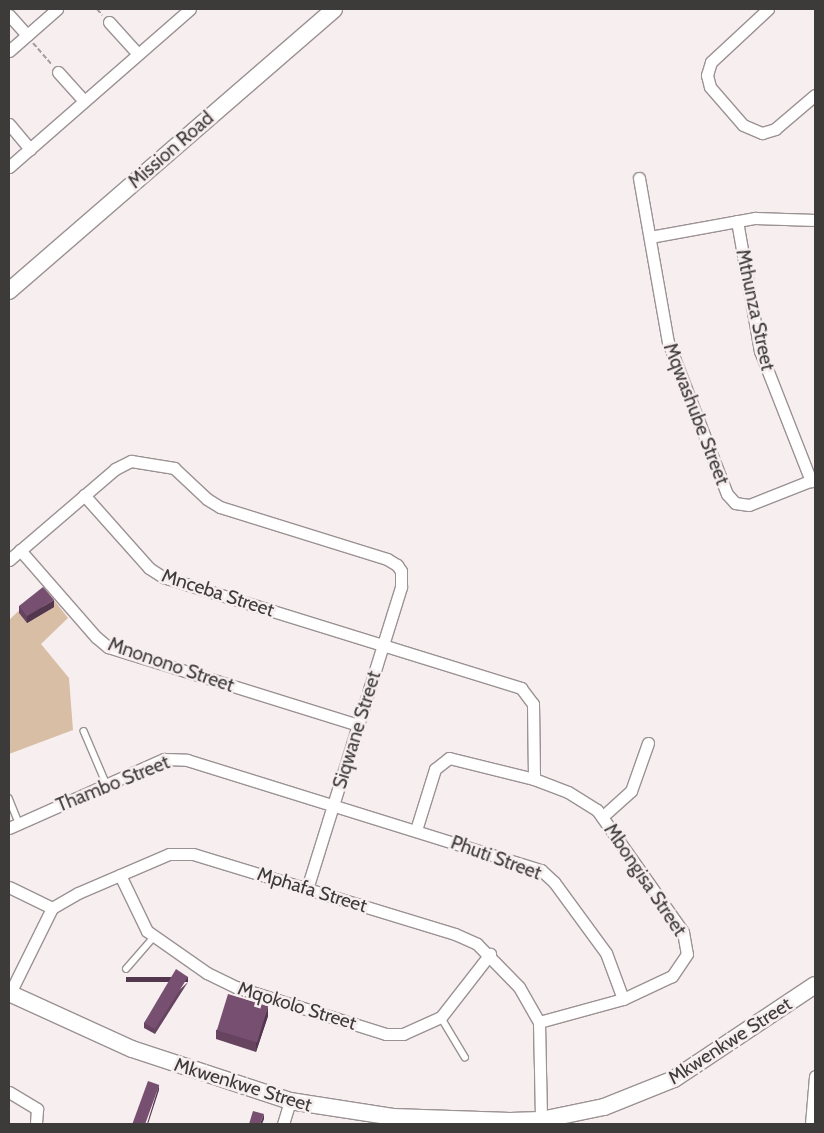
<!DOCTYPE html>
<style>
body{margin:0}
#map{position:relative;width:824px;height:1133px;overflow:hidden;background:#f7eeef;font-family:Cabin,sans-serif}
div>[style]{position:absolute}
[style*='--x']{left:calc(var(--x)*1px);top:calc(var(--y)*1px);width:calc(var(--w)*1px);rotate:calc(var(--a)*1deg)}
.green>*{inset:0;background:#d9bea6}
.path>*{height:2px;margin-top:-1px;transform-origin:0;background:repeating-linear-gradient(90deg,#a49e9e 0 5px,transparent 0 7.5px)}
.roads{filter:drop-shadow(1px 0 #9b9294) drop-shadow(-1px 0 #9b9294) drop-shadow(0 1px #9b9294) drop-shadow(0 -1px #9b9294)}
.lane>*{height:5.5px;margin:-2.75px;padding:0 2.75px;transform-origin:2.75px;border-radius:2.75px;background:#fff}
.street>*{height:11px;margin:-5.5px;padding:0 5.5px;transform-origin:5.5px;border-radius:5.5px;background:#fff}
.secondary>*{height:16px;margin:-8px;padding:0 8px;transform-origin:8px;border-radius:8px;background:#fff}
.wall>*{inset:0;background:#664460}
.shaded-wall>*{inset:0;background:#53374e;transform-origin:0 0}
.building>*{inset:0;background:#774f70;transform-origin:0 0}
span{translate:-50% -50%;white-space:nowrap;text-align:center;line-height:1.15;-webkit-text-stroke:5px #f7eeef;paint-order:stroke}
.street-label{font-size:19px;color:#3d3a3a}
.frame{position:absolute;inset:0;border:10px solid #3d3a3a;pointer-events:none}
</style>
<div id="map">
<div class="green">
<i style="clip-path:polygon(44px 587px,68px 618px,41px 644px,69px 678px,73px 730px,9px 754px,9px 620px)"></i>
</div>
<div class="path">
<i style="--x:97;--y:9;--w:8;--a:50"></i>
<i style="--x:33;--y:43;--w:28;--a:49"></i>
</div>
<div class="roads">
<div class="lane">
<i style="--x:84;--y:731;--w:59;--a:66.9"></i>
<i style="--x:9;--y:798;--w:27;--a:68"></i>
<i style="--x:126;--y:969;--w:41;--a:-48.9"></i>
<i style="--x:441;--y:1017;--w:47;--a:59"></i>
</div>
<div class="street">
<i style="--x:768;--y:9;--w:78;--a:137.1"></i>
<i style="--x:711;--y:62;--w:14;--a:107"></i>
<i style="--x:707;--y:75;--w:12;--a:76"></i>
<i style="--x:710;--y:87;--w:50;--a:49"></i>
<i style="--x:743;--y:125;--w:21;--a:23"></i>
<i style="--x:762;--y:133;--w:14;--a:-17"></i>
<i style="--x:775;--y:129;--w:52;--a:-40.4"></i>
<i style="--x:9;--y:15;--w:27;--a:48"></i>
<i style="--x:109;--y:22;--w:43;--a:47.8"></i>
<i style="--x:9;--y:51;--w:64;--a:-41.2"></i>
<i style="--x:58;--y:72;--w:39;--a:48"></i>
<i style="--x:9;--y:124;--w:33;--a:50"></i>
<i style="--x:9;--y:167;--w:240;--a:-41.1"></i>
<i style="--x:639;--y:178;--w:167;--a:80"></i>
<i style="--x:668;--y:342;--w:163;--a:68.8"></i>
<i style="--x:727;--y:494;--w:12;--a:48"></i>
<i style="--x:735;--y:503;--w:14;--a:8"></i>
<i style="--x:749;--y:505;--w:71;--a:-21.5"></i>
<i style="--x:737;--y:221;--w:132;--a:80"></i>
<i style="--x:760;--y:351;--w:140;--a:68.6"></i>
<i style="--x:650;--y:237;--w:107;--a:-10.3"></i>
<i style="--x:755;--y:218;--w:60;--a:1.9"></i>
<i style="--x:84;--y:495;--w:98;--a:48.3"></i>
<i style="--x:149;--y:568;--w:17;--a:33"></i>
<i style="--x:163;--y:577;--w:375;--a:17.2"></i>
<i style="--x:521;--y:688;--w:20;--a:53"></i>
<i style="--x:533;--y:704;--w:75;--a:89.2"></i>
<i style="--x:20;--y:550;--w:116;--a:48.9"></i>
<i style="--x:96;--y:637;--w:16;--a:40"></i>
<i style="--x:108;--y:647;--w:262;--a:17.3"></i>
<i style="--x:9;--y:560;--w:140;--a:-40.6"></i>
<i style="--x:115;--y:469;--w:18;--a:-27"></i>
<i style="--x:131;--y:461;--w:44;--a:9.2"></i>
<i style="--x:174;--y:468;--w:45;--a:43.2"></i>
<i style="--x:207;--y:499;--w:15;--a:32"></i>
<i style="--x:220;--y:507;--w:175;--a:17.3"></i>
<i style="--x:387;--y:559;--w:12;--a:31"></i>
<i style="--x:397;--y:565;--w:7;--a:56"></i>
<i style="--x:401;--y:571;--w:16;--a:90"></i>
<i style="--x:401;--y:587;--w:315;--a:107.3"></i>
<i style="--x:602;--y:817;--w:39;--a:-42"></i>
<i style="--x:631;--y:791;--w:51;--a:-70.5"></i>
<i style="--x:9;--y:828;--w:170;--a:-24"></i>
<i style="--x:164;--y:759;--w:23;--a:2"></i>
<i style="--x:187;--y:760;--w:371;--a:17.3"></i>
<i style="--x:541;--y:870;--w:18;--a:43"></i>
<i style="--x:554;--y:882;--w:88;--a:53.8"></i>
<i style="--x:606;--y:953;--w:49;--a:69.7"></i>
<i style="--x:416;--y:830;--w:64;--a:-72.7"></i>
<i style="--x:435;--y:769;--w:18;--a:-38"></i>
<i style="--x:449;--y:758;--w:88;--a:13.9"></i>
<i style="--x:534;--y:779;--w:36;--a:21"></i>
<i style="--x:568;--y:792;--w:34;--a:32"></i>
<i style="--x:597;--y:810;--w:149;--a:54.8"></i>
<i style="--x:683;--y:932;--w:22;--a:80"></i>
<i style="--x:687;--y:954;--w:27;--a:124"></i>
<i style="--x:672;--y:976;--w:54;--a:154.9"></i>
<i style="--x:623;--y:999;--w:87;--a:164.7"></i>
<i style="--x:120;--y:875;--w:62;--a:64.3"></i>
<i style="--x:147;--y:931;--w:73;--a:35"></i>
<i style="--x:207;--y:973;--w:32;--a:26"></i>
<i style="--x:236;--y:987;--w:157;--a:17.4"></i>
<i style="--x:386;--y:1034;--w:17;--a:0"></i>
<i style="--x:403;--y:1034;--w:42;--a:-24.1"></i>
<i style="--x:441;--y:1017;--w:80;--a:-52.1"></i>
<i style="--x:9;--y:887;--w:48;--a:26"></i>
<i style="--x:10;--y:993;--w:95;--a:-63.7"></i>
<i style="--x:52;--y:908;--w:30;--a:-30"></i>
<i style="--x:78;--y:893;--w:99;--a:-23.2"></i>
<i style="--x:169;--y:854;--w:24;--a:0"></i>
<i style="--x:193;--y:854;--w:274;--a:17"></i>
<i style="--x:455;--y:934;--w:24;--a:24"></i>
<i style="--x:477;--y:944;--w:60;--a:45.7"></i>
<i style="--x:519;--y:987;--w:40;--a:60.3"></i>
<i style="--x:539;--y:1022;--w:98;--a:88.8"></i>
<i style="--x:9;--y:1092;--w:33;--a:31"></i>
<i style="--x:37;--y:1109;--w:15;--a:94"></i>
<i style="--x:283;--y:1124;--w:24;--a:-73"></i>
<i style="--x:811;--y:1124;--w:48;--a:-85.2"></i>
</div>
<div class="secondary">
<i style="--x:9;--y:291;--w:430;--a:-40.9"></i>
<i style="--x:9;--y:993;--w:135;--a:24.5"></i>
<i style="--x:132;--y:1049;--w:166;--a:18.2"></i>
<i style="--x:290;--y:1101;--w:104;--a:8.8"></i>
<i style="--x:393;--y:1117;--w:117;--a:2"></i>
<i style="--x:510;--y:1121;--w:31;--a:-2"></i>
<i style="--x:541;--y:1120;--w:64;--a:-11.7"></i>
<i style="--x:604;--y:1107;--w:75;--a:-21.8"></i>
<i style="--x:674;--y:1079;--w:169;--a:-33.7"></i>
</div>
</div>
<div class="wall">
<i style="clip-path:polygon(19px 606px,54px 607px,27px 623px,19px 613px)"></i>
<i style="clip-path:polygon(188px 982px,155px 1034px,144px 1028px,144px 1023px)"></i>
<i style="clip-path:polygon(268px 1016px,256px 1052px,216px 1039px,216px 1030px)"></i>
</div>
<div class="shaded-wall">
<i style="clip-path:polygon(54px 600px,54px 607px,27px 623px,27px 616px)"></i>
<i style="left:188px;top:977px;width:5px;height:62px;rotate:90deg"></i>
<i style="clip-path:polygon(268px 1006px,268px 1016px,256px 1052px,256px 1043px)"></i>
<i style="clip-path:polygon(159px 1085px,159px 1090px,148px 1124px,147px 1124px)"></i>
<i style="clip-path:polygon(264px 1114px,264px 1119px,262px 1124px,260px 1124px)"></i>
</div>
<div class="building">
<i style="clip-path:polygon(43px 587px,54px 600px,27px 616px,19px 606px)"></i>
<i style="clip-path:polygon(176px 969px,188px 977px,155px 1029px,144px 1023px)"></i>
<i style="left:228px;top:994px;width:42px;height:38px;rotate:17deg"></i>
<i style="left:148px;top:1081px;width:12px;height:45px;rotate:20deg"></i>
<i style="clip-path:polygon(253px 1111px,264px 1114px,260px 1124px,249px 1124px)"></i>
</div>
<div class="street-label">
<span style="left:171px;top:150px;rotate:-41deg">Mission Road</span>
<span style="left:755px;top:310px;rotate:78deg">Mthunza Street</span>
<span style="left:696px;top:414px;rotate:69deg">Mqwashube Street</span>
<span style="left:218px;top:593px;rotate:18deg">Mnceba Street</span>
<span style="left:171px;top:665px;rotate:19deg">Mnonono Street</span>
<span style="left:357px;top:730px;rotate:-73deg">Siqwane Street</span>
<span style="left:113px;top:784px;rotate:-22deg">Thambo Street</span>
<span style="left:496px;top:858px;rotate:20deg">Phuti Street</span>
<span style="left:645px;top:880px;rotate:56deg">Mbongisa Street</span>
<span style="left:312px;top:890px;rotate:17deg">Mphafa Street</span>
<span style="left:297px;top:1006px;rotate:17deg">Mqokolo Street</span>
<span style="left:730px;top:1041px;rotate:-33deg">Mkwenkwe Street</span>
<span style="left:243px;top:1085px;rotate:17deg">Mkwenkwe Street</span>
</div>
<div class="frame"></div>
</div>
